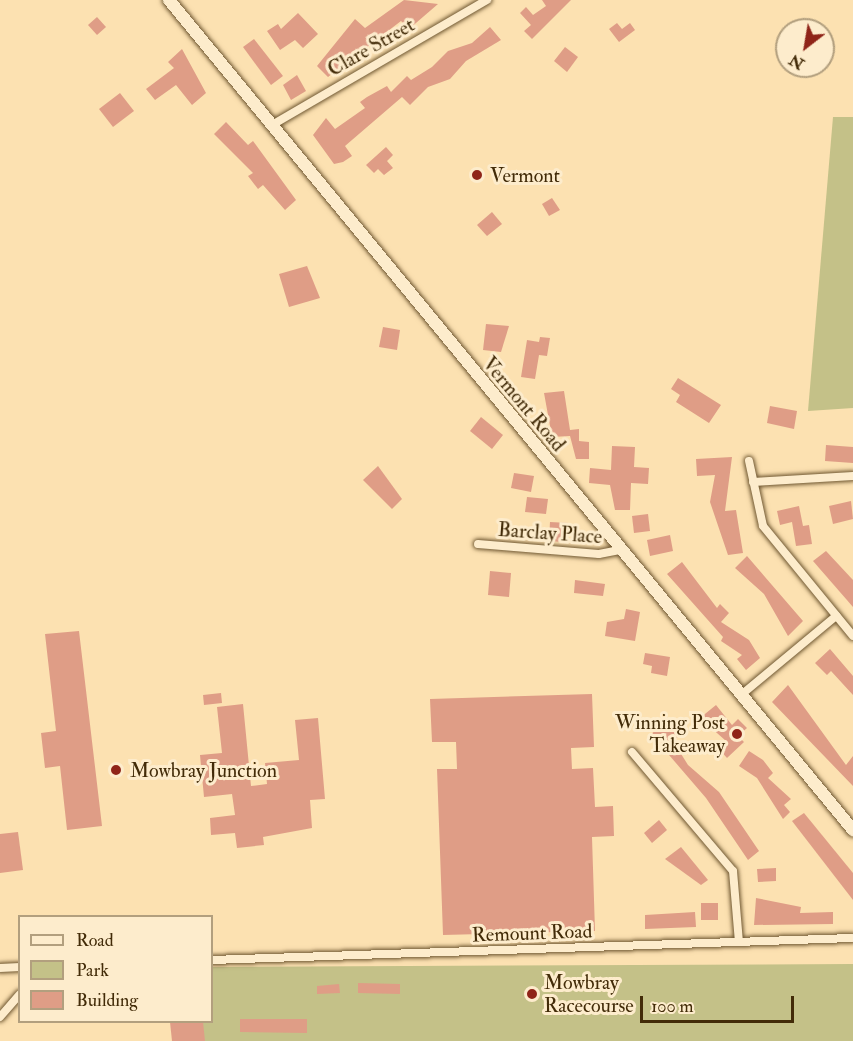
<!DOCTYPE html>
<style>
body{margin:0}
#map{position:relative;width:853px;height:1041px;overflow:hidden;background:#fce1b1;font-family:"IM FELL Double Pica",serif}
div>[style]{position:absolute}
.green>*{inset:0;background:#c4c188}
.building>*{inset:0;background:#df9d86}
.roads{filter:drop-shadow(0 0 2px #705832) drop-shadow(0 0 2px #705832)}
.street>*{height:8px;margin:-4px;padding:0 4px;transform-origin:4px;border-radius:4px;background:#fdeccc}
.secondary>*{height:12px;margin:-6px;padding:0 6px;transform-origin:6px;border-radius:6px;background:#fdeccc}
.dots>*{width:16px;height:16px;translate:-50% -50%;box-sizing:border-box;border:3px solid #fdeccc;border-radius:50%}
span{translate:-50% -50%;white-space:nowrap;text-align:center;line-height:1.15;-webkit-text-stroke:6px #fdeccc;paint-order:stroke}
.street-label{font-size:20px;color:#422b08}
.poi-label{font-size:20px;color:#422b08}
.left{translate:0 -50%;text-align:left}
.right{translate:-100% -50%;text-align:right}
.legend{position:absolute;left:18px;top:915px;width:195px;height:108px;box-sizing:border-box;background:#fdeccc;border:2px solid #b29f7e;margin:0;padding:8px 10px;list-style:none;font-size:18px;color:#422b08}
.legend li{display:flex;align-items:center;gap:12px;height:30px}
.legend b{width:30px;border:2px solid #b29f7e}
.north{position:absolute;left:775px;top:18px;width:60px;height:60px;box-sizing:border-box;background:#fdeccc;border:2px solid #b29f7e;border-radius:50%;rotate:211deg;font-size:16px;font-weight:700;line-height:24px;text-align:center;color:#422b08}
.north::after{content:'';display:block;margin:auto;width:21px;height:27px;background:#8f2418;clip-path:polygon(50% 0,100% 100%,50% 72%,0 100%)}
.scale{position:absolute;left:640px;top:996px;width:154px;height:27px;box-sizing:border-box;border:3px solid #422b08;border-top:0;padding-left:8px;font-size:18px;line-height:21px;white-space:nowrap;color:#422b08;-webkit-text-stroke:4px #fdeccc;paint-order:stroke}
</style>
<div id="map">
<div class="green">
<div style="clip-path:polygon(833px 117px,853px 117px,853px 408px,808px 411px)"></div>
<div style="clip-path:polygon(853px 964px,853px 1041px,204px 1041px,201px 1022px,212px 1022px,212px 967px)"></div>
</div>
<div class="building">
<div style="clip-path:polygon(404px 0,438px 4px,409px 29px,401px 21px,328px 77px,317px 66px,355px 19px,365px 28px)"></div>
<div style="clip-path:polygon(542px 0,571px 0,532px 39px,524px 31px,531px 25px,520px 13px,526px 7px,533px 15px,546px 6px)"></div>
<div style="clip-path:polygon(298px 13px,318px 34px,303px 48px,295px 40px,280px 50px,267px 31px,278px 24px,281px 29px)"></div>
<div style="clip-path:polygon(97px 17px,106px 27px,97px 35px,88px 25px)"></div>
<div style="clip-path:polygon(617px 23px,622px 29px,630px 23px,635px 30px,619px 42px,609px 29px)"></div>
<div style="clip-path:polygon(490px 27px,501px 40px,466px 61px,450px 79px,428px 87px,410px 105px,402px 97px,345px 146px,352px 156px,343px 162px,334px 164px,313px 135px,326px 118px,335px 129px,365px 108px,360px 102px,367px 97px,387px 86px,391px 92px,407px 76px,411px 80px,432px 67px,448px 51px,472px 43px)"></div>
<div style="clip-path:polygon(254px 39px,283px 76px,271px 85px,243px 47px)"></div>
<div style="clip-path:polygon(565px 47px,578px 57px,567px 72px,554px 61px)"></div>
<div style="clip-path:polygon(182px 49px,206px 93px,192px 105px,176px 85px,155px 100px,146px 89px,174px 68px,168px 62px)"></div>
<div style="clip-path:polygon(297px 75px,306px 91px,291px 100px,283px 85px)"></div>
<div style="clip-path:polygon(120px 93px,134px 111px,113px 127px,99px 109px)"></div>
<div style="clip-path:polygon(226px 122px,248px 145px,253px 141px,296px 200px,285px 210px,263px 185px,258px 189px,248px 176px,253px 173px,214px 134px)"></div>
<div style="clip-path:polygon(386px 147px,393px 155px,387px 161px,393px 168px,384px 175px,378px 169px,374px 173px,366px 165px)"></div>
<div style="clip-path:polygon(552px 198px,560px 210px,549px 216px,542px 204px)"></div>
<div style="clip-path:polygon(492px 212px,502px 224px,487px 236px,477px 225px)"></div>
<div style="clip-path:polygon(307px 266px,320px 298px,289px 307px,279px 274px)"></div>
<div style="clip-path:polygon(486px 324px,509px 326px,501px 352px,483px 350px)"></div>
<div style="clip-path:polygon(383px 327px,400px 330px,397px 350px,379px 347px)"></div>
<div style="clip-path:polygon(540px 337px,550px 338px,547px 356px,539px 355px,535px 379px,521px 377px,527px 340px,539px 342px)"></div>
<div style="clip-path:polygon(678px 378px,721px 405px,709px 423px,676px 402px,680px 395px,671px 389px)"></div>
<div style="clip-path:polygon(564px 391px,570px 430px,579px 429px,579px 441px,589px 442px,589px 459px,576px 459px,570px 436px,552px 437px,544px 393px)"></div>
<div style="clip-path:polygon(770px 406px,797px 411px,794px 429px,767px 423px)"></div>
<div style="clip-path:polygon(481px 417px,503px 435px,492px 449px,470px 431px)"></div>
<div style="clip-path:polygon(826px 445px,853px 447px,853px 463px,825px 461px)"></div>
<div style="clip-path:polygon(612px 446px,635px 447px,634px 467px,649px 468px,648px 484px,631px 483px,630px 510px,615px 510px,610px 485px,589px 483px,590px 468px,611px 470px)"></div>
<div style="clip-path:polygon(732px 457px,725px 511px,736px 510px,743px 553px,728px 555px,710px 502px,715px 475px,697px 476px,696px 459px)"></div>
<div style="clip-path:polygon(378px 466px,402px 499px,392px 509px,363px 480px)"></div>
<div style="clip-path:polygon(514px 473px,534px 476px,531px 492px,511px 488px)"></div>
<div style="clip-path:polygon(527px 497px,548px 499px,546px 514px,525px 512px)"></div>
<div style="clip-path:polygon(851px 501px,853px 519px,833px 524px,829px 506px)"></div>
<div style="clip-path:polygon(799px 506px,803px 526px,809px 525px,812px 544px,796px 546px,792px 522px,780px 525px,777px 511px)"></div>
<div style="clip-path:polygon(648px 514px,650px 531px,634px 533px,632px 516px)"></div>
<div style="clip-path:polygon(550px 522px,569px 523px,563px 542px,549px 541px)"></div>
<div style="clip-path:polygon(670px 535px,673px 551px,650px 556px,647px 540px)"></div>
<div style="clip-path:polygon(826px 551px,853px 580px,853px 607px,813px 561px)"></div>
<div style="clip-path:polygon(747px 556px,803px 621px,788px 636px,764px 594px,735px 568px)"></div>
<div style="clip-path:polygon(682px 562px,717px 608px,720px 604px,729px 613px,721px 622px,749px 640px,760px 658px,746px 670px,737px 659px,742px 655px,721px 641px,723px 637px,667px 574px)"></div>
<div style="clip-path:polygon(490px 571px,511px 573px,509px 597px,488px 595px)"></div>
<div style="clip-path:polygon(575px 580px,605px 584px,603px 596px,574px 593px)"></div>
<div style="clip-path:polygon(626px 609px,640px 612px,635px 641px,605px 636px,607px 622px,624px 619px)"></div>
<div style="clip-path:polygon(79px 631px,102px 826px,67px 830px,60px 766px,45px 768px,41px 733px,56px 731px,45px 634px)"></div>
<div style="clip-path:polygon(830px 649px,853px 676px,853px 695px,831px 671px,827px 675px,815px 663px)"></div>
<div style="clip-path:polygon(645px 653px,670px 657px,667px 676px,651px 673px,652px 666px,643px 664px)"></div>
<div style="clip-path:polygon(788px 685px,846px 765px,853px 756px,853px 786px,772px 702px)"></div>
<div style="clip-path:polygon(221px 693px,222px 703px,204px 705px,203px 695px)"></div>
<div style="clip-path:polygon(592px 694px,594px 747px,571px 748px,572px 769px,593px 768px,595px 807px,613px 806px,614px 836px,592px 837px,595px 931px,443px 935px,437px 769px,457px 769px,456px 742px,432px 742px,430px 699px)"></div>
<div style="clip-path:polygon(243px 704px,251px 786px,267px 784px,265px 763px,299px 760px,295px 720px,318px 718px,325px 799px,310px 800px,312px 828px,263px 837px,264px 845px,237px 848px,235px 833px,211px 835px,210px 818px,235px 815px,232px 794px,204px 797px,200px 755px,222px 753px,217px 707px)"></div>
<div style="clip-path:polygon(716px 705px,732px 725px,738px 719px,747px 728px,738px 736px,744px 742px,727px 758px,718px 748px,726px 741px,700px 718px)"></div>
<div style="clip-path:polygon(668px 721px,680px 735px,673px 741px,688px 765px,719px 792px,759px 851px,748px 860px,706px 798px,651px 734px)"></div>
<div style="clip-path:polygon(749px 751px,763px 760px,773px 773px,768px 778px,791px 799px,784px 805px,790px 812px,783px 819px,757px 778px,739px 766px)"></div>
<div style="clip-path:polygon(804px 813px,853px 873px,853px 900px,792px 821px)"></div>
<div style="clip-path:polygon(659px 820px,667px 830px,652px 843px,644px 833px)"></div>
<div style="clip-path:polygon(18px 832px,23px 870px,0 873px,0 834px)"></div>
<div style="clip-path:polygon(681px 847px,708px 880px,701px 885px,665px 859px)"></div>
<div style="clip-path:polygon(776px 868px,776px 881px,758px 882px,757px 869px)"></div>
<div style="clip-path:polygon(756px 898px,801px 907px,800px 913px,833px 912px,833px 924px,754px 925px)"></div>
<div style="clip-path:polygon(701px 903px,718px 903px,718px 920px,701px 920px)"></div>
<div style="clip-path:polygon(695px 912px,696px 927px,645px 929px,645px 915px)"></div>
<div style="clip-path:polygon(358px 983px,400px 984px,400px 994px,358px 993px)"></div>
<div style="clip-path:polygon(339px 984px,340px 993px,317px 994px,317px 986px)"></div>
<div style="clip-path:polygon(240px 1019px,307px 1019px,307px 1033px,240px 1032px)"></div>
<div style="clip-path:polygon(170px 1022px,203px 1022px,205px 1041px,172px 1041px)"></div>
</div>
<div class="roads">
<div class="street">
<div style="left:272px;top:125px;width:249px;rotate:-30.2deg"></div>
<div style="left:749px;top:461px;width:66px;rotate:77.8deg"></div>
<div style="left:763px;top:526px;width:142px;rotate:50.7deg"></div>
<div style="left:753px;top:482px;width:100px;rotate:-3.4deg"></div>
<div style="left:478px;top:544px;width:121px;rotate:4.7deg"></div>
<div style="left:599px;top:554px;width:21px;rotate:-11deg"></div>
<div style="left:741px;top:695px;width:124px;rotate:-39.7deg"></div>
<div style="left:632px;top:752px;width:156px;rotate:49.7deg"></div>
<div style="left:733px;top:871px;width:71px;rotate:85.2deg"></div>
<div style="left:212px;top:960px;width:641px;rotate:-1.97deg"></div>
<div style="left:0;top:968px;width:20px;rotate:-3deg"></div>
<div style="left:0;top:1017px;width:30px;rotate:-49deg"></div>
</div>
<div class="secondary">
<div style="left:169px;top:0;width:1076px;rotate:50.51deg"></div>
</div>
</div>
<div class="dots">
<div style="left:477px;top:175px;background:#8f2418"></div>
<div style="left:737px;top:734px;background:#8f2418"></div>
<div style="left:116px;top:770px;background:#8f2418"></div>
<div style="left:532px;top:994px;background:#8f2418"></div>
</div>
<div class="street-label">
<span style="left:371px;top:47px;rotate:-30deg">Clare Street</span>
<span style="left:524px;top:404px;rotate:50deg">Vermont Road</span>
<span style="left:550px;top:533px;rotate:4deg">Barclay Place</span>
<span style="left:532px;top:933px;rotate:-2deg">Remount Road</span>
</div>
<div class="poi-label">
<span class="left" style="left:490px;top:175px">Vermont</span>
<span class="right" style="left:725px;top:734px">Winning Post<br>Takeaway</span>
<span class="left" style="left:130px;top:770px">Mowbray Junction</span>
<span class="left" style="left:544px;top:994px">Mowbray<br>Racecourse</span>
</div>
<ul class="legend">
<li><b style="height:8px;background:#fdeccc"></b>Road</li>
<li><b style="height:16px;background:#c4c188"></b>Park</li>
<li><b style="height:16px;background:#df9d86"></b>Building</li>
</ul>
<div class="north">N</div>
<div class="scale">100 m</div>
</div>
